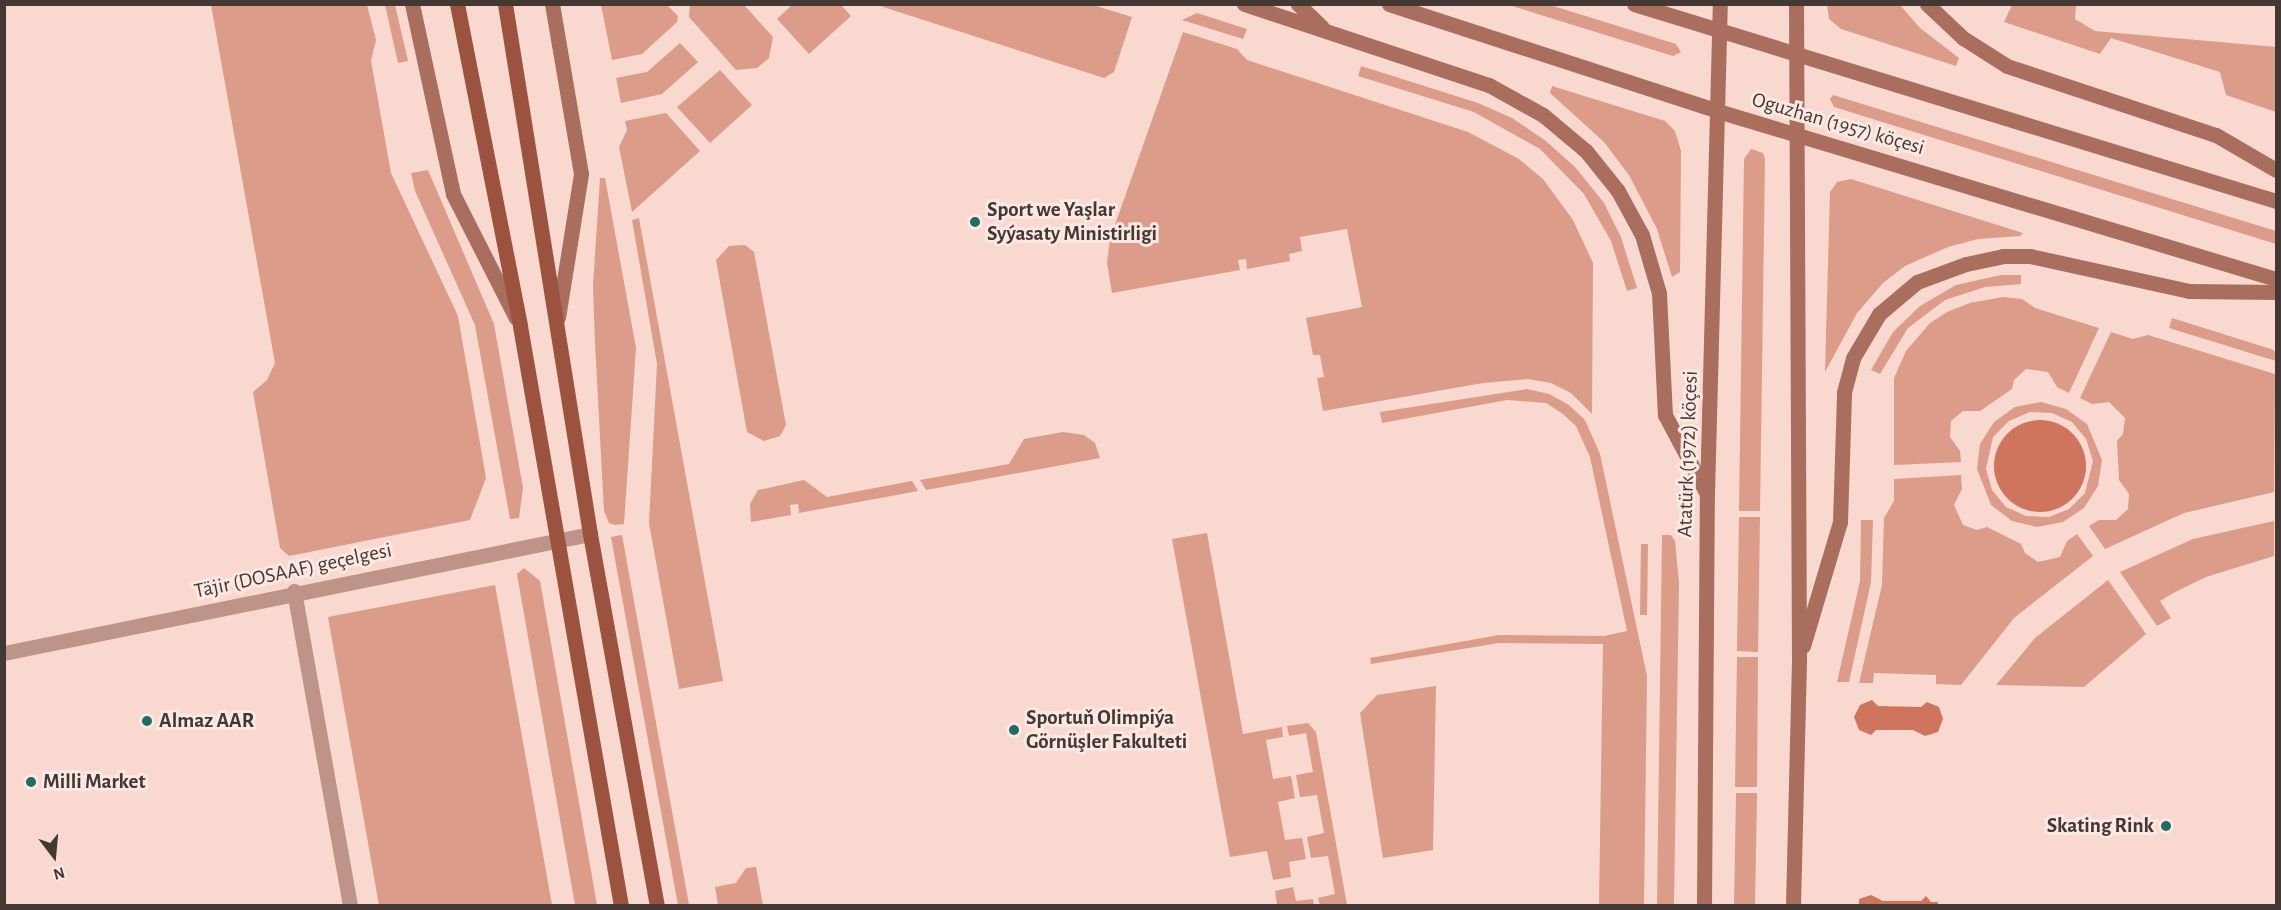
<!DOCTYPE html>
<meta charset="utf-8">
<style>
body{margin:0}
#map{position:relative;width:2281px;height:910px;overflow:hidden;background:#f8d8cf;font-family:"Alegreya Sans",sans-serif}
div>[style]{position:absolute}
.green>*{inset:0;background:#db9c8a}
.water>*{inset:0;background:#cf755d}
.round{border-radius:50%}
.street>*{height:15px;margin:-7.5px;padding:0 7.5px;transform-origin:7.5px;border-radius:7.5px;background:#be9488}
.secondary>*{height:15px;margin:-7.5px;padding:0 7.5px;transform-origin:7.5px;border-radius:7.5px;background:#aa6e5e}
.primary>*{height:15px;margin:-7.5px;padding:0 7.5px;transform-origin:7.5px;border-radius:7.5px;background:#9b523e}
.dots>*{width:16px;height:16px;translate:-50% -50%;box-sizing:border-box;border:3px solid #fce8e3;border-radius:50%}
span{translate:-50% -50%;white-space:nowrap;text-align:center;line-height:1.15;-webkit-text-stroke:6px #fce8e3;paint-order:stroke}
.street-label{font-size:21px;color:#443835}
.poi-label{font-size:21px;color:#443835;font-weight:700}
.left{translate:0 -50%;text-align:left}
.right{translate:-100% -50%;text-align:right}
.frame{position:absolute;inset:0;border:6px solid #443835;pointer-events:none}
.north{position:absolute;left:24px;top:826px;width:60px;height:60px;-webkit-text-stroke:4px #fce8e3;paint-order:stroke;rotate:164deg;font-size:16px;font-weight:700;line-height:24px;text-align:center;color:#443835}
.north::after{content:'';display:block;margin:auto;width:21px;height:27px;background:#443835;clip-path:polygon(50% 0,100% 100%,50% 72%,0 100%)}
</style>
<div id="map">
<div class="green">
<div style="clip-path:polygon(793px 4px,841px 5px,851px 16px,809px 54px,777px 19px)"></div>
<div style="clip-path:polygon(211px 5px,367px 5px,376px 40px,371px 61px,391px 173px,458px 316px,486px 478px,470px 520px,289px 556px,280px 548px,253px 392px,267px 380px,275px 363px)"></div>
<div style="clip-path:polygon(385px 5px,395px 5px,408px 61px,398px 63px)"></div>
<div style="clip-path:polygon(601px 5px,667px 5px,678px 16px,677px 22px,642px 54px,612px 60px)"></div>
<div style="clip-path:polygon(690px 5px,744px 5px,773px 37px,769px 58px,757px 68px,736px 70px,689px 17px)"></div>
<div style="clip-path:polygon(1093px 5px,1132px 17px,1114px 72px,1104px 78px,877px 5px)"></div>
<div style="clip-path:polygon(1509px 5px,1550px 5px,1676px 44px,1681px 52px,1673px 56px)"></div>
<div style="clip-path:polygon(1827px 5px,1900px 5px,1920px 28px,1959px 58px,1956px 66px,1841px 29px,1829px 19px)"></div>
<div style="clip-path:polygon(2012px 5px,2076px 5px,2075px 19px,2095px 31px,2276px 47px,2276px 112px,2226px 95px,2220px 72px,2111px 38px,2100px 54px,2004px 22px)"></div>
<div style="clip-path:polygon(1197px 13px,1247px 29px,1243px 39px,1182px 20px)"></div>
<div style="clip-path:polygon(1183px 32px,1237px 49px,1247px 60px,1468px 132px,1519px 159px,1543px 179px,1573px 220px,1593px 263px,1592px 414px,1571px 393px,1551px 383px,1528px 379px,1483px 383px,1323px 411px,1317px 378px,1324px 377px,1320px 355px,1313px 355px,1306px 318px,1362px 307px,1347px 229px,1300px 237px,1302px 251px,1289px 254px,1290px 261px,1247px 269px,1246px 259px,1238px 260px,1240px 270px,1112px 293px,1107px 263px,1110px 239px)"></div>
<div style="clip-path:polygon(680px 43px,698px 62px,662px 94px,621px 103px,616px 78px,647px 72px)"></div>
<div style="clip-path:polygon(1361px 66px,1478px 103px,1512px 118px,1546px 141px,1576px 168px,1604px 203px,1621px 237px,1637px 288px,1627px 291px,1611px 241px,1584px 194px,1540px 149px,1474px 112px,1358px 76px)"></div>
<div style="clip-path:polygon(720px 70px,752px 105px,710px 143px,677px 107px)"></div>
<div style="clip-path:polygon(1552px 86px,1665px 121px,1675px 131px,1681px 151px,1680px 272px,1672px 277px,1657px 229px,1629px 175px,1604px 142px,1550px 93px)"></div>
<div style="clip-path:polygon(1833px 95px,2276px 231px,2276px 244px,1834px 107px,1830px 99px)"></div>
<div style="clip-path:polygon(666px 113px,700px 151px,632px 212px,619px 147px,627px 130px,625px 121px)"></div>
<div style="clip-path:polygon(1751px 149px,1763px 153px,1765px 159px,1760px 511px,1739px 511px,1744px 159px)"></div>
<div style="clip-path:polygon(428px 170px,494px 324px,523px 488px,519px 518px,510px 519px,475px 325px,415px 191px,411px 173px)"></div>
<div style="clip-path:polygon(600px 178px,605px 178px,636px 348px,624px 524px,615px 525px,609px 523px,604px 511px,595px 343px,593px 286px)"></div>
<div style="clip-path:polygon(1851px 179px,2023px 233px,2020px 236px,1978px 239px,1948px 247px,1905px 266px,1883px 283px,1857px 313px,1825px 372px,1830px 192px,1837px 182px)"></div>
<div style="clip-path:polygon(639px 218px,723px 681px,679px 689px,649px 523px,657px 364px,632px 220px)"></div>
<div style="clip-path:polygon(745px 245px,754px 252px,786px 425px,780px 436px,764px 441px,747px 432px,716px 260px,729px 246px)"></div>
<div style="clip-path:polygon(2001px 275px,2021px 275px,2021px 284px,1985px 287px,1945px 300px,1908px 328px,1880px 374px,1871px 370px,1893px 332px,1920px 306px,1956px 285px)"></div>
<div style="clip-path:polygon(2003px 297px,2022px 299px,2035px 308px,2099px 328px,2069px 393px,2057px 387px,2048px 372px,2026px 369px,2014px 380px,2012px 389px,1980px 411px,1963px 411px,1951px 421px,1950px 437px,1960px 451px,1961px 462px,1894px 465px,1894px 378px,1906px 351px,1930px 323px,1947px 312px,1970px 303px)"></div>
<div style="clip-path:polygon(2172px 318px,2274px 350px,2276px 361px,2169px 328px)"></div>
<div style="clip-path:polygon(2111px 332px,2133px 339px,2148px 335px,2275px 374px,2274px 492px,2184px 513px,2105px 549px,2089px 526px,2099px 520px,2116px 520px,2128px 509px,2129px 494px,2119px 480px,2117px 441px,2123px 434px,2125px 418px,2109px 402px,2092px 404px,2080px 398px)"></div>
<div style="clip-path:polygon(1527px 389px,1549px 394px,1569px 405px,1585px 420px,1600px 454px,1647px 676px,1644px 905px,1599px 905px,1603px 644px,1499px 643px,1371px 664px,1370px 658px,1499px 635px,1604px 636px,1627px 631px,1590px 457px,1576px 426px,1563px 414px,1546px 403px,1507px 400px,1382px 423px,1380px 412px)"></div>
<div style="clip-path:polygon(evenodd,2041px 402px,2066px 409px,2087px 424px,2102px 460px,2098px 486px,2084px 508px,2063px 522px,2037px 527px,2012px 521px,1991px 505px,1977px 469px,1980px 444px,1994px 422px,2015px 407px,2041px 402px,2030px 412px,2052px 413px,2072px 422px,2086px 439px,2093px 461px,2085px 493px,2069px 509px,2049px 517px,2026px 516px,2006px 507px,1992px 490px,1986px 469px,1993px 437px,2009px 421px,2030px 412px)"></div>
<div style="clip-path:polygon(1063px 432px,1084px 435px,1095px 443px,1100px 458px,926px 490px,920px 480px,1009px 464px,1024px 439px)"></div>
<div style="clip-path:polygon(1961px 475px,1962px 489px,1954px 505px,1963px 525px,1977px 530px,1987px 527px,2021px 544px,2025px 553px,2038px 562px,2060px 557px,2067px 541px,2077px 534px,2093px 556px,2014px 618px,1961px 685px,1936px 684px,1936px 675px,1874px 673px,1873px 683px,1859px 683px,1882px 585px,1884px 518px,1894px 501px,1894px 479px)"></div>
<div style="clip-path:polygon(804px 480px,827px 497px,912px 481px,918px 491px,799px 513px,798px 504px,790px 505px,791px 515px,751px 522px,750px 504px,758px 490px)"></div>
<div style="clip-path:polygon(1739px 517px,1760px 517px,1758px 652px,1737px 651px)"></div>
<div style="clip-path:polygon(1861px 520px,1873px 520px,1871px 582px,1849px 682px,1837px 682px,1860px 581px)"></div>
<div style="clip-path:polygon(2274px 521px,2274px 556px,2206px 577px,2175px 592px,2160px 601px,2171px 618px,2157px 626px,2120px 572px,2193px 539px)"></div>
<div style="clip-path:polygon(1207px 533px,1243px 734px,1282px 727px,1283px 737px,1266px 740px,1273px 779px,1291px 776px,1295px 798px,1278px 802px,1285px 840px,1302px 838px,1306px 859px,1289px 862px,1291px 877px,1273px 880px,1267px 851px,1230px 857px,1172px 539px)"></div>
<div style="clip-path:polygon(622px 535px,689px 905px,678px 905px,611px 537px)"></div>
<div style="clip-path:polygon(1662px 535px,1671px 535px,1675px 541px,1679px 583px,1674px 906px,1657px 905px)"></div>
<div style="clip-path:polygon(1641px 544px,1648px 544px,1647px 615px,1640px 615px)"></div>
<div style="clip-path:polygon(524px 568px,540px 581px,597px 905px,575px 905px,517px 574px)"></div>
<div style="clip-path:polygon(2108px 580px,2146px 634px,2084px 687px,1996px 685px,2035px 638px)"></div>
<div style="clip-path:polygon(495px 585px,552px 905px,379px 905px,328px 617px)"></div>
<div style="clip-path:polygon(1737px 657px,1758px 657px,1757px 787px,1735px 787px)"></div>
<div style="clip-path:polygon(1436px 686px,1433px 850px,1383px 858px,1360px 713px,1377px 695px)"></div>
<div style="clip-path:polygon(1308px 723px,1316px 732px,1347px 905px,1320px 905px,1318px 898px,1335px 894px,1328px 856px,1311px 858px,1307px 837px,1324px 833px,1317px 795px,1300px 797px,1296px 775px,1313px 772px,1306px 733px,1289px 736px,1287px 726px)"></div>
<div style="clip-path:polygon(1736px 793px,1757px 793px,1755px 905px,1734px 905px)"></div>
<div style="clip-path:polygon(756px 867px,763px 905px,718px 905px,715px 887px,736px 883px,746px 868px)"></div>
<div style="clip-path:polygon(1293px 887px,1296px 901px,1313px 899px,1314px 905px,1277px 905px,1275px 891px)"></div>
</div>
<div class="water">
<div class="round" style="left:1994px;top:420px;width:92px;height:92px"></div>
<div style="clip-path:polygon(1872px 700px,1878px 706px,1921px 707px,1927px 702px,1939px 707px,1943px 719px,1938px 732px,1925px 736px,1913px 730px,1876px 730px,1871px 735px,1859px 730px,1854px 717px,1860px 705px)"></div>
<div style="clip-path:polygon(1871px 895px,1883px 901px,1921px 901px,1926px 896px,1931px 902px,1938px 902px,1938px 905px,1859px 905px,1859px 899px)"></div>
</div>
<div class="street">
<div style="left:294px;top:591px;width:320px;rotate:79.9deg"></div>
<div style="left:4px;top:653px;width:598px;rotate:-11.48deg"></div>
</div>
<div class="secondary">
<div style="left:412px;top:4px;width:194px;rotate:77.8deg"></div>
<div style="left:453px;top:194px;width:139px;rotate:63.1deg"></div>
<div style="left:552px;top:4px;width:172px;rotate:80.3deg"></div>
<div style="left:581px;top:174px;width:145px;rotate:99.1deg"></div>
<div style="left:1244px;top:4px;width:258px;rotate:18.3deg"></div>
<div style="left:1489px;top:85px;width:62px;rotate:29.1deg"></div>
<div style="left:1543px;top:115px;width:56px;rotate:39.9deg"></div>
<div style="left:1586px;top:151px;width:51px;rotate:51.3deg"></div>
<div style="left:1618px;top:191px;width:50px;rotate:61.4deg"></div>
<div style="left:1642px;top:235px;width:60px;rotate:73.7deg"></div>
<div style="left:1659px;top:293px;width:122px;rotate:87.2deg"></div>
<div style="left:1665px;top:415px;width:89px;rotate:62deg"></div>
<div style="left:1298px;top:4px;width:33px;rotate:44deg"></div>
<div style="left:1389px;top:4px;width:349px;rotate:18deg"></div>
<div style="left:1721px;top:112px;width:580px;rotate:16.75deg"></div>
<div style="left:1634px;top:4px;width:672px;rotate:17.06deg"></div>
<div style="left:1927px;top:4px;width:50px;rotate:43.4deg"></div>
<div style="left:1963px;top:38px;width:52px;rotate:32.5deg"></div>
<div style="left:2007px;top:66px;width:220px;rotate:18.3deg"></div>
<div style="left:2216px;top:135px;width:69px;rotate:30.3deg"></div>
<div style="left:1803px;top:646px;width:129px;rotate:-73.4deg"></div>
<div style="left:1840px;top:522px;width:130px;rotate:-88.2deg"></div>
<div style="left:1844px;top:392px;width:35px;rotate:-75deg"></div>
<div style="left:1853px;top:358px;width:51px;rotate:-59.4deg"></div>
<div style="left:1879px;top:314px;width:50px;rotate:-40.1deg"></div>
<div style="left:1917px;top:282px;width:52px;rotate:-20.2deg"></div>
<div style="left:1966px;top:264px;width:38px;rotate:-12deg"></div>
<div style="left:2003px;top:256px;width:27px"></div>
<div style="left:2030px;top:256px;width:163px;rotate:12.4deg"></div>
<div style="left:2189px;top:291px;width:87px;rotate:0.7deg"></div>
<div style="left:1704px;top:906px;width:412px;rotate:-89.6deg"></div>
<div style="left:1707px;top:494px;width:490px;rotate:-88.5deg"></div>
<div style="left:1793px;top:906px;width:246px;rotate:-88.6deg"></div>
<div style="left:1799px;top:660px;width:656px;rotate:-90.26deg"></div>
</div>
<div class="primary">
<div style="left:457px;top:4px;width:328px;rotate:78.9deg"></div>
<div style="left:520px;top:326px;width:589px;rotate:80.12deg"></div>
<div style="left:505px;top:4px;width:537px;rotate:80.89deg"></div>
<div style="left:590px;top:534px;width:378px;rotate:79.8deg"></div>
</div>
<div class="dots">
<div style="left:975px;top:222px;background:#226c65"></div>
<div style="left:147px;top:721px;background:#226c65"></div>
<div style="left:1014px;top:730px;background:#226c65"></div>
<div style="left:31px;top:782px;background:#226c65"></div>
<div style="left:2166px;top:826px;background:#226c65"></div>
</div>
<div class="street-label">
<span style="left:1838px;top:124px;rotate:16deg">Oguzhan (1957) köçesi</span>
<span style="left:1688px;top:454px;rotate:-88deg">Atatürk (1972) köçesi</span>
<span style="left:293px;top:571px;rotate:-12deg">Täjir (DOSAAF) geçelgesi</span>
</div>
<div class="poi-label">
<span class="left" style="left:987px;top:222px">Sport we Yaşlar<br>Syýasaty Ministirligi</span>
<span class="left" style="left:1026px;top:730px">Sportuň Olimpiýa<br>Görnüşler Fakulteti</span>
<span class="left" style="left:159px;top:721px">Almaz AAR</span>
<span class="left" style="left:43px;top:782px">Milli Market</span>
<span class="right" style="left:2154px;top:826px">Skating Rink</span>
</div>
<div class="frame"></div>
<div class="north">N</div>
</div>
